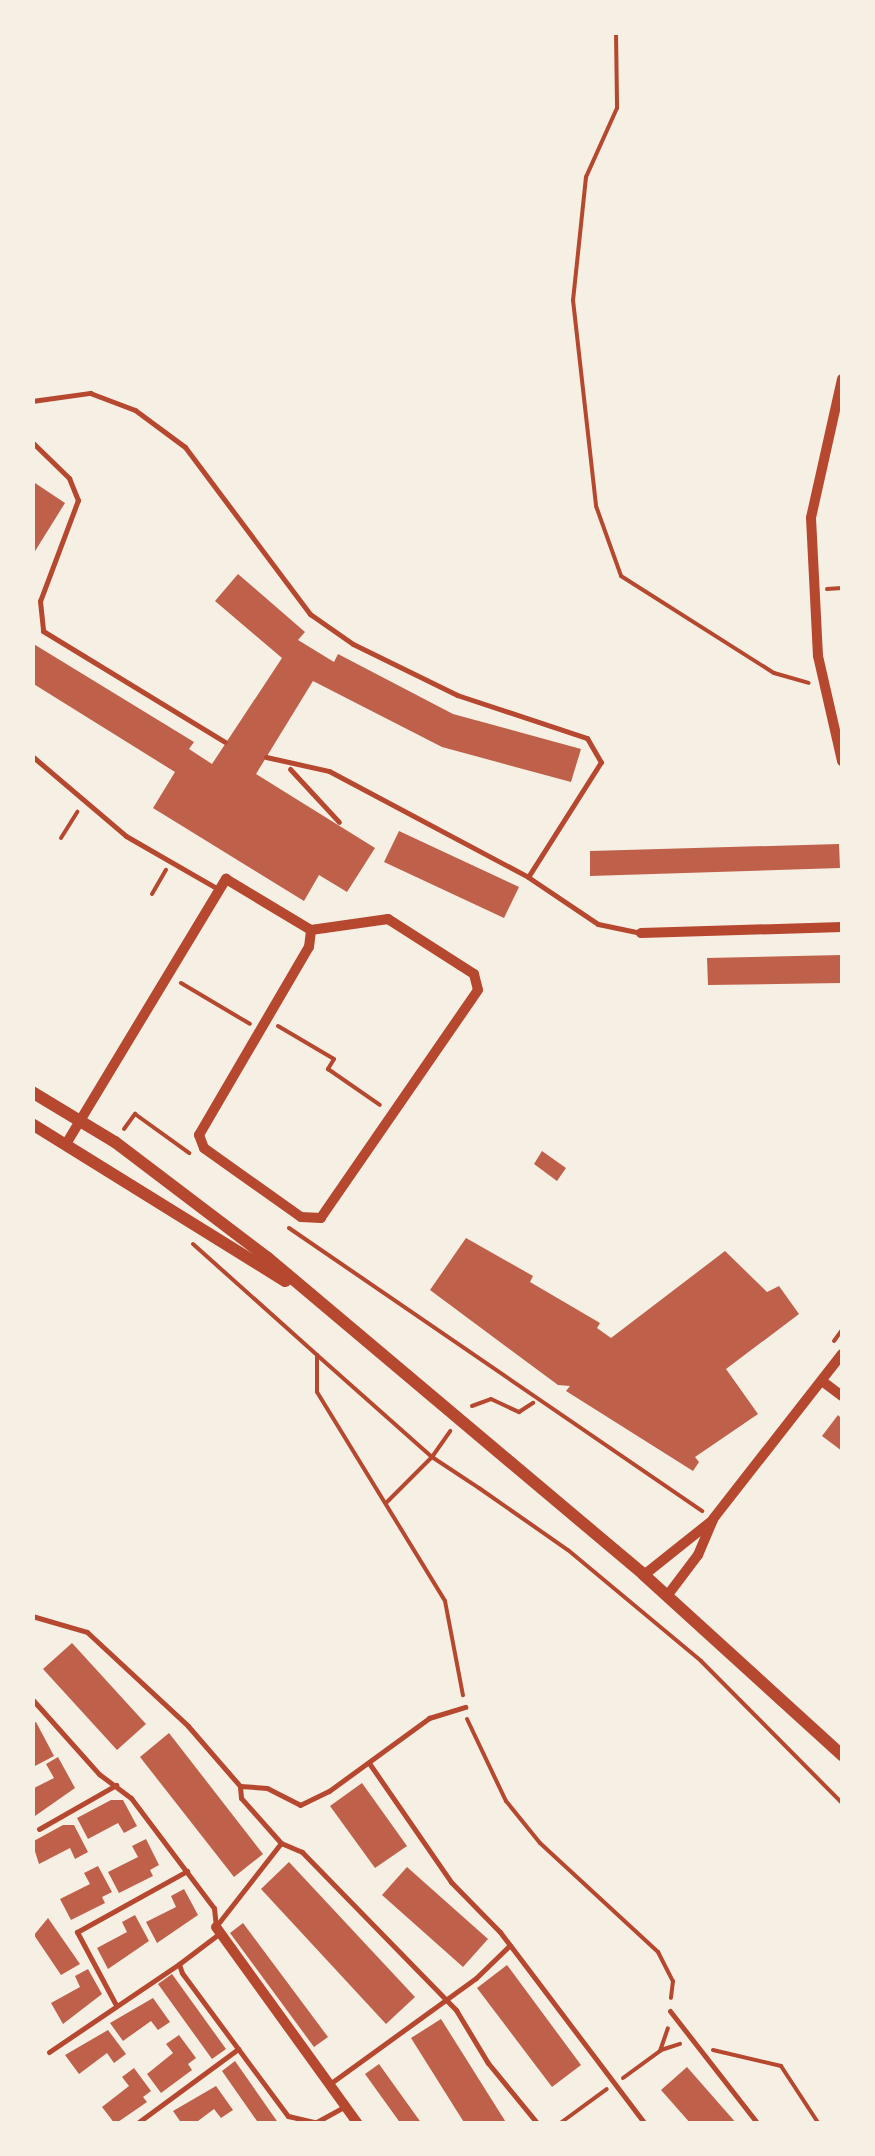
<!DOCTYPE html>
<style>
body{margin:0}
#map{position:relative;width:875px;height:2156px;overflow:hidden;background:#f6efe4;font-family:Karla,sans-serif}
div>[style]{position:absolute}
.building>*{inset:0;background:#bf614a}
.path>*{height:4px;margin:-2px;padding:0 2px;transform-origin:2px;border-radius:2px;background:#b5482f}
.service>*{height:5px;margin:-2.5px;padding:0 2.5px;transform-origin:2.5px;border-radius:2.5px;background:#b5482f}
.minor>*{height:10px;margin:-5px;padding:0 5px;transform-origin:5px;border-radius:5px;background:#b5482f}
.tertiary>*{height:12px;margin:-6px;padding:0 6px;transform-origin:6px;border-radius:6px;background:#b5482f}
span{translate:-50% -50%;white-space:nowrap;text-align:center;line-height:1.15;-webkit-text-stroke:10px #f6efe4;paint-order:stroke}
.frame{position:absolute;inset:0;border:35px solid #f6efe4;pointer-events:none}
</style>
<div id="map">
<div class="building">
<div style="clip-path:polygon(32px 481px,65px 503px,32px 556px)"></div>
<div style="clip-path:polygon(238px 574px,305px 632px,298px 640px,334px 662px,338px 654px,453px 714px,581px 749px,571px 782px,442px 747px,313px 681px,256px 774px,375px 848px,347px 892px,319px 875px,304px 901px,153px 808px,175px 772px,32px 683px,32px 643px,194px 742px,189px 749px,212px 764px,282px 658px,215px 601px)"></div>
<div style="clip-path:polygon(399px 831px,519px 887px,504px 918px,384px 862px)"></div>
<div style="clip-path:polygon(839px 844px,840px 868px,590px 876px,590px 851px)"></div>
<div style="clip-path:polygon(842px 955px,842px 983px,708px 985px,707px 958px)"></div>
<div style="clip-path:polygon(542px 1151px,566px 1168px,557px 1181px,534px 1164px)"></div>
<div style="clip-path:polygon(466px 1238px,533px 1276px,530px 1282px,600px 1323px,597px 1328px,611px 1338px,725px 1251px,767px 1292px,779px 1286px,799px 1314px,726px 1369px,758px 1414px,695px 1457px,699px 1462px,693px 1471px,566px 1391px,570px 1386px,558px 1385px,430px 1290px)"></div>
<div style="clip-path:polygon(838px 1415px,842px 1419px,842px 1451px,822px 1436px)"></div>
<div style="clip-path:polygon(72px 1643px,146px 1724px,117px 1750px,43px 1669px)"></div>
<div style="clip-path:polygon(36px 1722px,54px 1756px,35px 1766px,32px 1724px)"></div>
<div style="clip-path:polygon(169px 1733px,263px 1854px,234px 1877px,140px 1757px)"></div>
<div style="clip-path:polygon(58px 1757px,75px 1788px,35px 1816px,32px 1789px,54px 1778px,46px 1764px)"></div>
<div style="clip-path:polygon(362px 1783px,407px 1846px,375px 1868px,330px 1806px)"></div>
<div style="clip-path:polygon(111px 1800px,123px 1800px,137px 1826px,124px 1833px,118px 1823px,88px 1839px,77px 1818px)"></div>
<div style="clip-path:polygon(63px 1825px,74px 1825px,88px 1852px,75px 1859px,70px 1848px,39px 1864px,32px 1842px)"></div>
<div style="clip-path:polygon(146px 1839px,159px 1865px,150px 1870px,153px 1876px,119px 1893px,108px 1872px,138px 1857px,132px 1846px)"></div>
<div style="clip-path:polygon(289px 1862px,415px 1997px,386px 2024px,261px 1889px)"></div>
<div style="clip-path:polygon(98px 1866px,112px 1892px,102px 1897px,105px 1903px,71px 1920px,60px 1899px,90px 1884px,84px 1873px)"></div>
<div style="clip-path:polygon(407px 1867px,488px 1939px,463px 1967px,382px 1895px)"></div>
<div style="clip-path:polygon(184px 1889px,198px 1915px,157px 1943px,146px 1922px,176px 1907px,171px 1896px)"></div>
<div style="clip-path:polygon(135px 1915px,149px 1941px,108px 1969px,97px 1948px,127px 1932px,122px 1922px)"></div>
<div style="clip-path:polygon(48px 1918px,80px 1964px,61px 1975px,34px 1935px)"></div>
<div style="clip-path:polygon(243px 1923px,328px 2037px,314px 2047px,230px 1933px)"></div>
<div style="clip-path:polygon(507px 1965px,581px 2065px,552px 2087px,477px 1988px)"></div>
<div style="clip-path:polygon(88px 1969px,102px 1994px,63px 2024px,51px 2003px,80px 1987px,75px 1976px)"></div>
<div style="clip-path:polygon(172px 1974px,226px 2049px,212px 2059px,158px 1984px)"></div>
<div style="clip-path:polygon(153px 1998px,170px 2022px,158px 2030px,151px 2021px,123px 2041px,110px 2023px)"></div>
<div style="clip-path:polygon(441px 2019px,507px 2124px,465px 2124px,411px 2038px)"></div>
<div style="clip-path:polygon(108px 2030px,126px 2054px,114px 2063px,107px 2053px,79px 2074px,65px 2055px)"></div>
<div style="clip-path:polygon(179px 2035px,196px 2058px,188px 2064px,192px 2070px,161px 2093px,147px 2074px,173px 2053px,166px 2044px)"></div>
<div style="clip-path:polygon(235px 2061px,279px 2124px,259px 2124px,222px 2071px)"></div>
<div style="clip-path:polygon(379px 2064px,422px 2124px,401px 2124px,365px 2074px)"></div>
<div style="clip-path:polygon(687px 2067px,737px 2124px,691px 2124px,661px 2090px)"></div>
<div style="clip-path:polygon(134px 2068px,151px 2091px,143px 2097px,147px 2102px,115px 2124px,102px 2107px,129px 2086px,122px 2077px)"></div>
<div style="clip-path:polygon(216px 2086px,233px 2110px,221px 2118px,214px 2109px,194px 2124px,182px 2124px,173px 2111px)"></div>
</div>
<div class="path">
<div style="left:616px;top:32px;width:76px;rotate:89.2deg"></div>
<div style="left:617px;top:108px;width:76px;rotate:114.2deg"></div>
<div style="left:586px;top:177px;width:124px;rotate:96deg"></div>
<div style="left:573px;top:300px;width:207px;rotate:83.6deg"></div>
<div style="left:596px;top:506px;width:74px;rotate:70.3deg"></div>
<div style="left:621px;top:576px;width:181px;rotate:32.4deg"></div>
<div style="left:774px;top:673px;width:36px;rotate:16deg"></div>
<div style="left:827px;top:589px;width:15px;rotate:-4deg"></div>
<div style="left:61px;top:838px;width:31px;rotate:-58deg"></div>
<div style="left:152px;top:894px;width:28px;rotate:-60deg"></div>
<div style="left:181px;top:983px;width:80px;rotate:30.7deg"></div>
<div style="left:278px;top:1026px;width:65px;rotate:30.5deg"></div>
<div style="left:334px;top:1059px;width:12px;rotate:121deg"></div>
<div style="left:328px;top:1069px;width:63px;rotate:34.7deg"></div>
<div style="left:124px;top:1129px;width:19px;rotate:-54deg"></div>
<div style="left:135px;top:1114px;width:67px;rotate:35.8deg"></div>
<div style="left:289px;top:1228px;width:501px;rotate:34.42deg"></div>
<div style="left:193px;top:1244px;width:166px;rotate:41.8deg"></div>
<div style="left:317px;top:1355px;width:37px;rotate:90deg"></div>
<div style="left:317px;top:1392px;width:245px;rotate:58.5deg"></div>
<div style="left:445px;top:1601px;width:96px;rotate:79.2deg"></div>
<div style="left:834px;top:1341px;width:14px;rotate:-54deg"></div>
<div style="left:317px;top:1355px;width:154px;rotate:41.6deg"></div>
<div style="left:432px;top:1457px;width:32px;rotate:-55deg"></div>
<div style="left:472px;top:1406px;width:20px;rotate:-20deg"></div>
<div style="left:491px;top:1399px;width:31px;rotate:25deg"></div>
<div style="left:519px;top:1412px;width:17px;rotate:-33deg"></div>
<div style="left:387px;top:1502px;width:64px;rotate:-45deg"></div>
<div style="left:432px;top:1457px;width:56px;rotate:33.4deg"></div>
<div style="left:479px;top:1488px;width:108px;rotate:34.9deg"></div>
<div style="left:568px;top:1550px;width:173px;rotate:39.8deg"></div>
<div style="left:701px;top:1661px;width:200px;rotate:45.2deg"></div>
<div style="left:467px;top:1719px;width:91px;rotate:64.6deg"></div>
<div style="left:506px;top:1801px;width:54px;rotate:51deg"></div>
<div style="left:540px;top:1843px;width:161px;rotate:42.7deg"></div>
<div style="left:658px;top:1952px;width:33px;rotate:63deg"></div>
<div style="left:673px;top:1981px;width:17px;rotate:97deg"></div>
<div style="left:661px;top:2050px;width:20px;rotate:-18deg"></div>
<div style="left:713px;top:2050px;width:70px;rotate:13.2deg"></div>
<div style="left:781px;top:2066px;width:69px;rotate:56.8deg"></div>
<div style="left:623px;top:2078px;width:46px;rotate:-36.1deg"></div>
<div style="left:660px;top:2051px;width:24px;rotate:-71deg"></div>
<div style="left:559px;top:2124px;width:59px;rotate:-36.1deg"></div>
</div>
<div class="service">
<div style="left:32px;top:401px;width:59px;rotate:-7.9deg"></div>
<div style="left:90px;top:393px;width:48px;rotate:20.7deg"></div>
<div style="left:135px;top:410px;width:62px;rotate:36.5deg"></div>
<div style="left:185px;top:447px;width:209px;rotate:53.2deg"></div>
<div style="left:310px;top:614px;width:52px;rotate:34.9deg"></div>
<div style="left:353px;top:644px;width:116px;rotate:26.1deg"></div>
<div style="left:457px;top:695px;width:137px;rotate:18.3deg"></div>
<div style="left:587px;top:738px;width:28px;rotate:60deg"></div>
<div style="left:601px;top:762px;width:136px;rotate:122.4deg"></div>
<div style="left:32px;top:442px;width:52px;rotate:44.2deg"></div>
<div style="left:69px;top:478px;width:24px;rotate:68deg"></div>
<div style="left:78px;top:500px;width:108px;rotate:110.6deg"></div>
<div style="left:40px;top:601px;width:30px;rotate:84deg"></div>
<div style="left:43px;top:631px;width:213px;rotate:31.4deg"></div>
<div style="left:32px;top:756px;width:123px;rotate:40.4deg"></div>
<div style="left:126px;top:836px;width:108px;rotate:29.9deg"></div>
<div style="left:266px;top:757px;width:65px;rotate:12.5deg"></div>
<div style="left:329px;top:771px;width:225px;rotate:28deg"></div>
<div style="left:528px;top:877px;width:84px;rotate:33.9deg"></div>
<div style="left:598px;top:924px;width:44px;rotate:11.8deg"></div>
<div style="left:290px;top:769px;width:72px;rotate:47.2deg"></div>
<div style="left:32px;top:1616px;width:57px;rotate:16.2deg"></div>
<div style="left:87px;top:1632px;width:138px;rotate:42.9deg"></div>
<div style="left:188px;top:1726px;width:79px;rotate:49.1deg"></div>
<div style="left:240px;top:1786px;width:27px;rotate:4deg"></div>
<div style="left:267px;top:1788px;width:37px;rotate:27deg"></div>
<div style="left:300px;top:1805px;width:32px;rotate:-26deg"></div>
<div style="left:329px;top:1791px;width:124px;rotate:-36.1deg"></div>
<div style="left:429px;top:1718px;width:38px;rotate:-17deg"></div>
<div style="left:32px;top:1699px;width:101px;rotate:48.2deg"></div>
<div style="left:99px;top:1774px;width:40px;rotate:37deg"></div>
<div style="left:131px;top:1798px;width:138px;rotate:53deg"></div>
<div style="left:214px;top:1908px;width:19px;rotate:84deg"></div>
<div style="left:369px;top:1763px;width:145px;rotate:55.4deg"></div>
<div style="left:451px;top:1882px;width:70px;rotate:45.6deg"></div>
<div style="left:500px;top:1932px;width:241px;rotate:52.9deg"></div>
<div style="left:39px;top:1829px;width:89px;rotate:-29.7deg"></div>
<div style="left:281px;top:1843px;width:23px;rotate:23deg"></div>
<div style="left:302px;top:1852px;width:221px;rotate:45.7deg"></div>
<div style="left:456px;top:2010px;width:62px;rotate:58.9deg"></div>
<div style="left:488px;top:2063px;width:79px;rotate:50.7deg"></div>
<div style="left:217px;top:1925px;width:104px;rotate:-52deg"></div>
<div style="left:281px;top:1843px;width:60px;rotate:-131.6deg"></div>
<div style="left:241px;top:1798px;width:12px;rotate:-95deg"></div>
<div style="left:220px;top:1933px;width:51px;rotate:142.9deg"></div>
<div style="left:179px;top:1964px;width:9px;rotate:72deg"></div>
<div style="left:182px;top:1973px;width:178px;rotate:53.5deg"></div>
<div style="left:288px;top:2116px;width:35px;rotate:13deg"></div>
<div style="left:116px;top:2005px;width:83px;rotate:-118.1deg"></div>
<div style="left:77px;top:1932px;width:126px;rotate:-29deg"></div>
<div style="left:670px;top:2011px;width:143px;rotate:52.1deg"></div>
<div style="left:49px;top:2052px;width:157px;rotate:-34.1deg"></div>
<div style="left:331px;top:2083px;width:179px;rotate:-35.9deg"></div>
<div style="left:476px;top:1978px;width:47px;rotate:-44.1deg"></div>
<div style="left:136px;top:2124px;width:127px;rotate:-36.3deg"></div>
<div style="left:313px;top:2124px;width:37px;rotate:-29deg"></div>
</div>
<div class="minor">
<div style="left:842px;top:379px;width:142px;rotate:102.6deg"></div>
<div style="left:811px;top:518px;width:138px;rotate:87.1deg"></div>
<div style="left:818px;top:656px;width:108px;rotate:77.1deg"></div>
<div style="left:641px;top:933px;width:201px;rotate:-1.7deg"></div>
<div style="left:66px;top:1144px;width:310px;rotate:-58.9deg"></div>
<div style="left:226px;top:879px;width:99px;rotate:31deg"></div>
<div style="left:311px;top:930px;width:78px;rotate:-8.1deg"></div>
<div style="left:388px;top:919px;width:102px;rotate:32.6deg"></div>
<div style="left:474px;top:974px;width:16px;rotate:76deg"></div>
<div style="left:478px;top:990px;width:277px;rotate:124.6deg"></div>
<div style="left:321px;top:1218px;width:20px;rotate:-177deg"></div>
<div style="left:301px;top:1217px;width:119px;rotate:-144.6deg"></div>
<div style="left:204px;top:1148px;width:14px;rotate:-111deg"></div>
<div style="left:199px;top:1135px;width:218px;rotate:-59.7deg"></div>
<div style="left:309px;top:947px;width:17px;rotate:-83deg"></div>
<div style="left:822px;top:1381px;width:25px;rotate:37deg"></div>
<div style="left:644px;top:1575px;width:88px;rotate:-38.6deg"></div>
<div style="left:667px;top:1596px;width:51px;rotate:-52.9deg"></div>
<div style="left:698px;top:1555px;width:39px;rotate:-67deg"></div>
<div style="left:713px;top:1519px;width:209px;rotate:-52deg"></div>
<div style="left:216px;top:1927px;width:243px;rotate:54.2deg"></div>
</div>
<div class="tertiary">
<div style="left:32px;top:1092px;width:97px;rotate:31.1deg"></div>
<div style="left:115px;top:1142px;width:192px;rotate:37.2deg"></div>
<div style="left:268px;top:1258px;width:492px;rotate:40.1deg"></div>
<div style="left:644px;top:1575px;width:268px;rotate:42.3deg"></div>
<div style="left:32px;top:1124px;width:298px;rotate:31.8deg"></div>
</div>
<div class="frame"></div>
</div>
